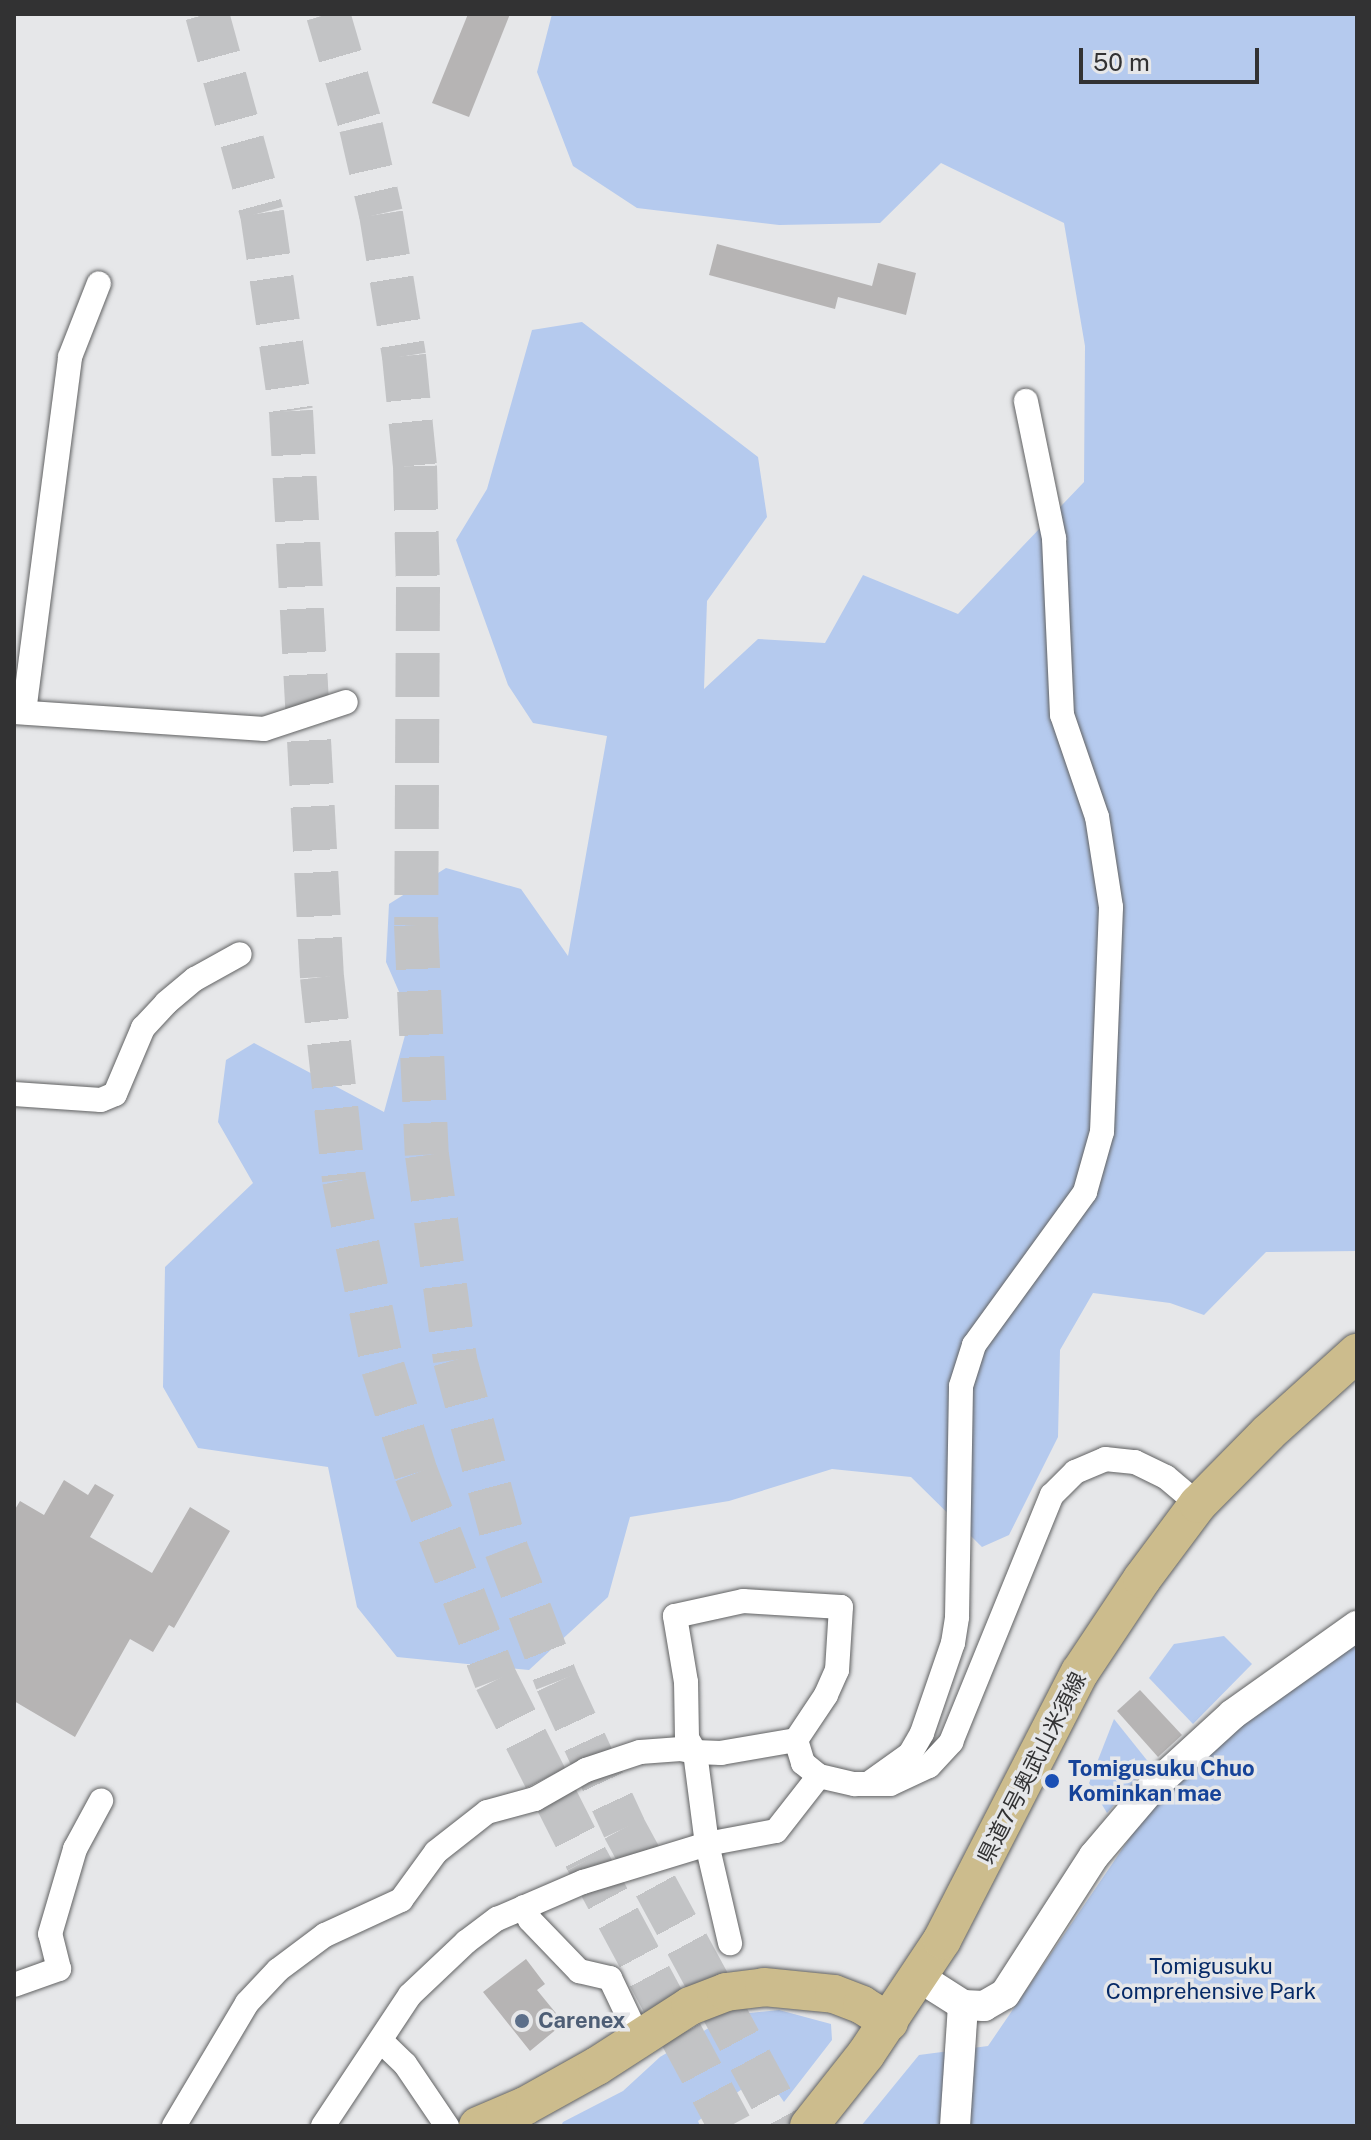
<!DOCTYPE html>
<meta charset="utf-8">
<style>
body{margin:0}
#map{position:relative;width:1371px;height:2140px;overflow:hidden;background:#e6e7e9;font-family:"Public Sans","Noto Sans JP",sans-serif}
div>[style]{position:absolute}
.green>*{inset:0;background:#b5caee}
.building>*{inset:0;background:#b6b4b4}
.motorway-tunnel>*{height:44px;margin-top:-22px;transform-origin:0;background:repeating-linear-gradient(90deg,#c2c3c5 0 44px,transparent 0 66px)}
.roads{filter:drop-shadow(0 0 2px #616263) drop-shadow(0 0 2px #616263)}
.minor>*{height:24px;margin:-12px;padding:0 12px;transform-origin:12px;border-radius:12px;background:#fff}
.tertiary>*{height:30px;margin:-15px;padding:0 15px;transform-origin:15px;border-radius:15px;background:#fff}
.primary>*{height:38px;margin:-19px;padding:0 19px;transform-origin:19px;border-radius:19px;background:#ccbc8d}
.dots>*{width:22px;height:22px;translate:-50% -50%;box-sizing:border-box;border:4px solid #e6e7e9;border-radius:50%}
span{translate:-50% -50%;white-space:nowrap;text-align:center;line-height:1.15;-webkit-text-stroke:7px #e6e7e9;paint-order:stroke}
.street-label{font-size:22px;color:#323233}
.transit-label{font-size:22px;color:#164399;font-weight:700}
.left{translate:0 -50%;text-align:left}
.park-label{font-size:22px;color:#062a67}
.service-label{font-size:22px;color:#4e5e75;font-weight:700}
.frame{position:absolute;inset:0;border:16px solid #323233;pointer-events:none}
.scale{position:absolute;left:1079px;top:48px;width:180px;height:36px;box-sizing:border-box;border:4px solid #323233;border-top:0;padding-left:10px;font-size:24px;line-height:28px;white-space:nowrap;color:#323233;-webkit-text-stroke:6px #e6e7e9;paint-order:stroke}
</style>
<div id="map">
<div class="green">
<div style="clip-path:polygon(552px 14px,1357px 14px,1357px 1251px,1266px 1252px,1204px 1315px,1170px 1303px,1093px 1293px,1060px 1350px,1058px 1437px,1009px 1535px,982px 1547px,911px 1477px,832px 1469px,729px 1501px,630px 1517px,608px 1597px,529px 1670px,397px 1657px,357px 1607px,328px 1467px,198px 1448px,163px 1387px,165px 1267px,253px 1183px,218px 1122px,226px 1060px,254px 1043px,384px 1112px,410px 1017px,386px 962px,389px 904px,446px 868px,521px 889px,568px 956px,607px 736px,533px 723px,508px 685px,456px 540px,487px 489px,532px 330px,582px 322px,758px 457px,767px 517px,707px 601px,704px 689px,758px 639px,825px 643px,863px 575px,958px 614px,1084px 482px,1085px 346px,1064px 223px,941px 163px,880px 223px,779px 225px,637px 208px,573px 166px,537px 72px)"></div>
<div style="clip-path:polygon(1224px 1636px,1252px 1664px,1193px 1724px,1149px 1678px,1174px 1644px)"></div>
<div style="clip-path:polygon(1357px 1639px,1357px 2126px,861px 2126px,919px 2055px,988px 2046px,1157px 1798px,1283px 1691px)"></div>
<div style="clip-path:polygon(1114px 1719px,1150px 1764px,1107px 1813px,1089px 1783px)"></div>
<div style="clip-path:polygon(779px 2010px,831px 2024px,832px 2040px,784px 2102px,764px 2073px,698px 2121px,700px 2126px,561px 2126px,563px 2122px,623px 2091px,660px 2057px,712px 2026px,740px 2014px)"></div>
</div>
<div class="building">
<div style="clip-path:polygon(468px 14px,510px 14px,469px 117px,432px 103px)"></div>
<div style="clip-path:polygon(717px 244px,872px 286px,878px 263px,916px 273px,906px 315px,838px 297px,835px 309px,709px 275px)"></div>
<div style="clip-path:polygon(64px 1480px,88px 1495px,95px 1484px,114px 1495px,90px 1537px,152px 1573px,190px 1507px,230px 1531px,174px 1628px,169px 1625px,153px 1652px,130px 1639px,75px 1737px,14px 1701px,14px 1511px,20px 1501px,44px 1515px)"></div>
<div style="clip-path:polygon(1140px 1690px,1182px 1735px,1158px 1757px,1117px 1711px)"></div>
<div style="clip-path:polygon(526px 1959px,545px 1984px,537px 1990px,564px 2023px,530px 2051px,483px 1992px)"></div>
</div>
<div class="motorway-tunnel">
<div style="left:207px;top:14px;width:206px;rotate:74.6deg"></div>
<div style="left:262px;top:213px;width:200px;rotate:81.7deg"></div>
<div style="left:291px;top:411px;width:567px;rotate:86.87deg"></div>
<div style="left:322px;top:977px;width:204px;rotate:83.8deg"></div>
<div style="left:344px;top:1180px;width:192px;rotate:78.3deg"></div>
<div style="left:383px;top:1368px;width:110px;rotate:72.6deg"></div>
<div style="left:416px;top:1473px;width:222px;rotate:68.9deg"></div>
<div style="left:496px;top:1680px;width:202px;rotate:63.2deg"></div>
<div style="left:587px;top:1860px;width:302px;rotate:61.7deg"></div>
<div style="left:328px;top:14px;width:118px;rotate:73.7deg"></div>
<div style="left:361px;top:127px;width:89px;rotate:77.1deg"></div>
<div style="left:381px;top:214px;width:144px;rotate:80.8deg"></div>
<div style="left:404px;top:356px;width:111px;rotate:84.3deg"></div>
<div style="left:415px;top:466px;width:121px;rotate:88.6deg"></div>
<div style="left:418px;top:587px;width:338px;rotate:90.3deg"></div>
<div style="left:416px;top:925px;width:230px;rotate:87.3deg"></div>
<div style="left:427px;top:1155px;width:207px;rotate:82.2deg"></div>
<div style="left:455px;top:1360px;width:196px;rotate:74.9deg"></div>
<div style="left:506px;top:1549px;width:142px;rotate:69deg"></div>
<div style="left:557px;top:1682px;width:161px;rotate:65.3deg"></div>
<div style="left:624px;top:1828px;width:339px;rotate:61.5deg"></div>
</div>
<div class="roads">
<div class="minor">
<div style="left:14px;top:712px;width:251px;rotate:3.9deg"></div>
<div style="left:264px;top:729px;width:86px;rotate:-18.2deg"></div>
<div style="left:24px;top:712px;width:358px;rotate:-82.6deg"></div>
<div style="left:70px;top:357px;width:79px;rotate:-68.6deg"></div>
<div style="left:14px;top:1094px;width:87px;rotate:3.9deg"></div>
<div style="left:101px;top:1100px;width:15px;rotate:-23deg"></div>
<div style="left:115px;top:1094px;width:72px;rotate:-67deg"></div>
<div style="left:143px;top:1028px;width:34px;rotate:-47deg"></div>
<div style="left:166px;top:1003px;width:38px;rotate:-40deg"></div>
<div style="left:195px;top:979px;width:51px;rotate:-29.1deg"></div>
<div style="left:796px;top:1740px;width:76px;rotate:170.2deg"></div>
<div style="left:721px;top:1753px;width:26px;rotate:-178deg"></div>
<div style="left:695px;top:1752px;width:16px;rotate:-120deg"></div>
<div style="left:687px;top:1738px;width:56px;rotate:-91deg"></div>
<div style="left:686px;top:1682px;width:67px;rotate:-99.5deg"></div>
<div style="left:675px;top:1616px;width:70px;rotate:-12.4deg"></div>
<div style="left:743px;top:1601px;width:98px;rotate:3.5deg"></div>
<div style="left:841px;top:1607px;width:63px;rotate:93.6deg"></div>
<div style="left:837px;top:1670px;width:27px;rotate:114deg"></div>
<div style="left:826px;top:1695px;width:54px;rotate:123.7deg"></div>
<div style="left:796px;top:1740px;width:24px;rotate:73deg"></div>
<div style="left:803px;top:1763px;width:21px;rotate:39deg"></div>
<div style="left:868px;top:1784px;width:52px;rotate:-35.5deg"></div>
<div style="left:910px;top:1754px;width:24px;rotate:-60deg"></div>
<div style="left:922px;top:1733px;width:95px;rotate:-71deg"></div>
<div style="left:953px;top:1643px;width:26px;rotate:-81deg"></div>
<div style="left:957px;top:1617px;width:231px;rotate:-89deg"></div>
<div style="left:961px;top:1386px;width:43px;rotate:-72.4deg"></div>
<div style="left:974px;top:1345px;width:189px;rotate:-54deg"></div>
<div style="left:1085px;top:1192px;width:62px;rotate:-74.2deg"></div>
<div style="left:1102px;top:1132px;width:225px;rotate:-87.7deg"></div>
<div style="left:1111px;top:907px;width:91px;rotate:-98.8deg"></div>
<div style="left:1097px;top:817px;width:108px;rotate:-108.9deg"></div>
<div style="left:1062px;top:715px;width:177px;rotate:-92.6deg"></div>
<div style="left:1054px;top:538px;width:140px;rotate:-101.6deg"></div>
<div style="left:524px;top:1907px;width:14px;rotate:65deg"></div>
<div style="left:530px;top:1920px;width:71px;rotate:46.1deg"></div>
<div style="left:579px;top:1971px;width:32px;rotate:13deg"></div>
<div style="left:610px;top:1978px;width:65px;rotate:64.6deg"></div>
<div style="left:14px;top:1985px;width:48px;rotate:-19.6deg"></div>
<div style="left:59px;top:1969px;width:36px;rotate:-104deg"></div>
<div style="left:50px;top:1934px;width:89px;rotate:-73.6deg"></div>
<div style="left:75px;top:1849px;width:55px;rotate:-61.6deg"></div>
<div style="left:381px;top:2041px;width:33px;rotate:44deg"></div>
<div style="left:405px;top:2064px;width:75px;rotate:55.9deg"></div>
<div style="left:174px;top:2126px;width:143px;rotate:-59.3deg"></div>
<div style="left:247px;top:2003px;width:45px;rotate:-46.8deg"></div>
<div style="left:278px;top:1970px;width:59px;rotate:-36.7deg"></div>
<div style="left:325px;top:1935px;width:84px;rotate:-24.7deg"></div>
<div style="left:401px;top:1900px;width:59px;rotate:-53.9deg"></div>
<div style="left:436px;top:1852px;width:65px;rotate:-38.1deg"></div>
<div style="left:487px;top:1812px;width:50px;rotate:-15.2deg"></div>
<div style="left:535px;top:1799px;width:59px;rotate:-29.6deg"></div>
<div style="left:586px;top:1770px;width:57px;rotate:-18.4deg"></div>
<div style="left:640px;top:1752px;width:41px;rotate:-4.2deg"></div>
<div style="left:681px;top:1749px;width:14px;rotate:12deg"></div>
<div style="left:695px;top:1752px;width:93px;rotate:82.6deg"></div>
<div style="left:707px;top:1844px;width:102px;rotate:76.9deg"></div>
<div style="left:323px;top:2126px;width:157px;rotate:-56.4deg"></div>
<div style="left:410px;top:1995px;width:77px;rotate:-43.4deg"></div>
<div style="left:466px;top:1942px;width:39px;rotate:-37deg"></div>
<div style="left:497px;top:1919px;width:94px;rotate:-23.3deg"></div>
<div style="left:583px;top:1882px;width:130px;rotate:-17deg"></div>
<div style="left:707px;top:1844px;width:70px;rotate:-10.7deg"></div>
<div style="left:776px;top:1831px;width:70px;rotate:-52deg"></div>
<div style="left:819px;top:1776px;width:37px;rotate:13deg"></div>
<div style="left:855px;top:1784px;width:35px"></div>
<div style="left:890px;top:1784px;width:43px;rotate:-24.8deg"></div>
<div style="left:929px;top:1766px;width:33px;rotate:-47deg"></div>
<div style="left:951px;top:1742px;width:267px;rotate:-67.8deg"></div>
<div style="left:1052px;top:1495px;width:33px;rotate:-45deg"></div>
<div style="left:1075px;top:1472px;width:33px;rotate:-23deg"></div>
<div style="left:1105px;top:1459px;width:30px;rotate:6deg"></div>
<div style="left:1135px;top:1462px;width:34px;rotate:26deg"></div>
<div style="left:1166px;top:1477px;width:42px;rotate:40.2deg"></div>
</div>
<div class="tertiary">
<div style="left:919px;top:1977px;width:52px;rotate:32.5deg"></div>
<div style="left:963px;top:2005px;width:21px;rotate:3deg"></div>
<div style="left:984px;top:2006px;width:24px;rotate:-30deg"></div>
<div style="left:1005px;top:1994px;width:164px;rotate:-57.2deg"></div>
<div style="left:1094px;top:1856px;width:88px;rotate:-49.6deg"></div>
<div style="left:1151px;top:1789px;width:111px;rotate:-42.4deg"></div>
<div style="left:1233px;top:1714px;width:152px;rotate:-35.4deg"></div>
<div style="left:955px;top:2126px;width:121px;rotate:-86.2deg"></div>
</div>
<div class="primary">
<div style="left:478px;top:2126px;width:51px;rotate:-23.1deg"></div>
<div style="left:525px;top:2106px;width:82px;rotate:-29.1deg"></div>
<div style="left:597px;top:2066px;width:111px;rotate:-32.8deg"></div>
<div style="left:690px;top:2006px;width:39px;rotate:-21deg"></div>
<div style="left:726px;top:1992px;width:38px;rotate:-7deg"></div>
<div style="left:764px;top:1987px;width:70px;rotate:5.7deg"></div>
<div style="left:834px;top:1994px;width:30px;rotate:21deg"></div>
<div style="left:862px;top:2005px;width:32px;rotate:32deg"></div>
<div style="left:809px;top:2126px;width:92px;rotate:-51.6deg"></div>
<div style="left:866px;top:2054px;width:137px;rotate:-56.3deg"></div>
<div style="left:942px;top:1940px;width:301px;rotate:-62.8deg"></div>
<div style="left:1080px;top:1672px;width:112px;rotate:-56.3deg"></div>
<div style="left:1142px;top:1579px;width:94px;rotate:-53.3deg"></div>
<div style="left:1198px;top:1504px;width:100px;rotate:-45.4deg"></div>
<div style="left:1268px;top:1433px;width:120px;rotate:-42deg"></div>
</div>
</div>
<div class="dots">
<div style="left:1052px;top:1781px;background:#1a4fb4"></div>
<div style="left:522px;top:2021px;background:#5c6f8a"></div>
</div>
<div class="street-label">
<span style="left:1032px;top:1768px;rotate:-63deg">県道7号奥武山米須線</span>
</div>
<div class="transit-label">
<span class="left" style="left:1068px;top:1781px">Tomigusuku Chuo<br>Kominkan mae</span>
</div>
<div class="park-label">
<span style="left:1211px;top:1979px">Tomigusuku<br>Comprehensive Park</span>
</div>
<div class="service-label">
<span class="left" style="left:538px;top:2021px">Carenex</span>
</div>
<div class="frame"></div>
<div class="scale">50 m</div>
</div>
